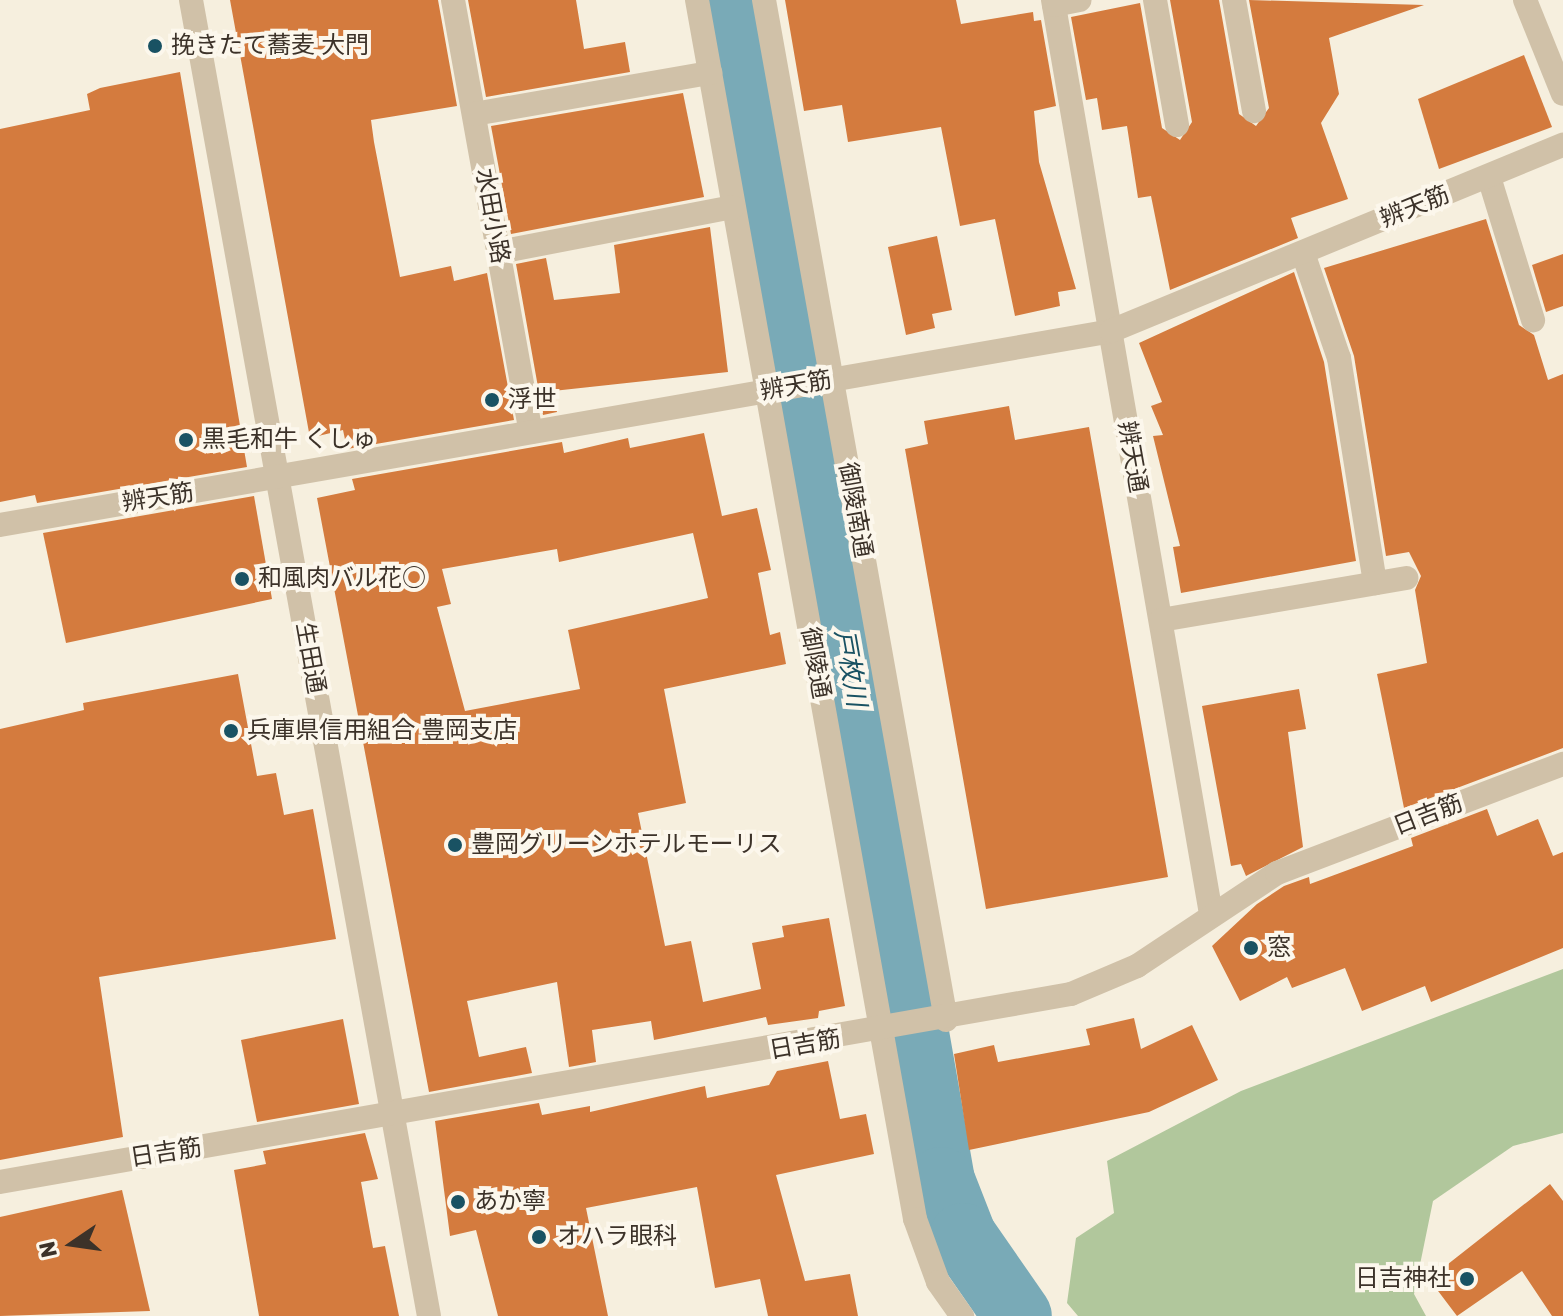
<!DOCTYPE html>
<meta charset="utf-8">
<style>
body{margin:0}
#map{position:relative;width:1563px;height:1316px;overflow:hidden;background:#f6efde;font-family:Rubik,"Noto Sans JP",sans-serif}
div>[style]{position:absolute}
.green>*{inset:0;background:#b1c79c}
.river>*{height:68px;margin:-34px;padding:0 34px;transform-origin:34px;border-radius:34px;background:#79aab7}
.building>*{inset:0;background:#d47b3e}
.minor>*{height:24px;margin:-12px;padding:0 12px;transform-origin:12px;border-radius:12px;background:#d0c1a8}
.dots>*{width:22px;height:22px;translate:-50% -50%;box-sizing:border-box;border:4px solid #fcf7ec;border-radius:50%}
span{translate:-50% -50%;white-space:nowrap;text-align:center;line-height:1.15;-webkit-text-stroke:8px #fcf7ec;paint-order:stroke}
.poi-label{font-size:24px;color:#3c3229}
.left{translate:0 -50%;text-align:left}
.right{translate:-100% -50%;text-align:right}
.street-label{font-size:24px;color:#3c3229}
.water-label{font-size:26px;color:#195263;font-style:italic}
.north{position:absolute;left:32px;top:1204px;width:80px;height:80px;-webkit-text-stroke:6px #fcf7ec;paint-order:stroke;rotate:257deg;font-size:22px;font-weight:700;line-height:32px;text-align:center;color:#3c3229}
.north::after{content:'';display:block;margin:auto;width:28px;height:36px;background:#3c3229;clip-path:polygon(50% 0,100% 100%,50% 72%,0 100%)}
</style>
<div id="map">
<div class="green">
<div style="clip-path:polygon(1563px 969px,1563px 1133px,1513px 1146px,1433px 1201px,1414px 1294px,1426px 1316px,1078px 1316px,1067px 1303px,1076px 1238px,1114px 1213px,1107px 1161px,1241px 1091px)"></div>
</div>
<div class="river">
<div style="left:733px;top:0;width:1199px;rotate:80.01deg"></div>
<div style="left:941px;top:1181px;width:60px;rotate:68.6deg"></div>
<div style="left:963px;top:1237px;width:96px;rotate:55.2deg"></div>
</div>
<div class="building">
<div style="clip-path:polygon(230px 0,438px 0,457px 106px,371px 120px,374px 142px,400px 277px,451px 266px,454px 281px,487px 273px,514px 420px,347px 449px,343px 430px,310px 438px)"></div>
<div style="clip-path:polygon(468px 0,576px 0,584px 49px,625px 42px,630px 72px,486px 97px)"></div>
<div style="clip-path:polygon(785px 0,956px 0,961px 24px,1033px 12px,1034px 21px,1041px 20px,1056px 106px,1034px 111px,1039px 162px,1076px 289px,1058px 292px,1060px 306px,1015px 316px,995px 219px,960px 226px,941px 127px,848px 142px,842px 105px,804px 111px)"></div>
<div style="clip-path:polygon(1170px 0,1219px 0,1239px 114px,1256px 126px,1269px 108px,1249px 0,1424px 5px,1329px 38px,1339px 94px,1321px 123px,1348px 199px,1291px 218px,1298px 238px,1170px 290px,1151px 196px,1138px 198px,1127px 126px,1102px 130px,1097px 98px,1086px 100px,1071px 17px,1140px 3px,1162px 128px,1180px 140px,1192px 122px)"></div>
<div style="clip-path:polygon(1524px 55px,1552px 127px,1439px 169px,1418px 99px)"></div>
<div style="clip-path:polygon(180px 72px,247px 467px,37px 503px,35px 495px,0 502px,0 129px,90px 110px,87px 94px,100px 88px)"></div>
<div style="clip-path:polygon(683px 93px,704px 197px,511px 234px,491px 126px)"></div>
<div style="clip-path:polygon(1486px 219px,1519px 325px,1534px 335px,1548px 380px,1563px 374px,1563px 748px,1404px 808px,1377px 674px,1427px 663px,1415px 590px,1421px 576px,1409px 552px,1386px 556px,1354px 356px,1324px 268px)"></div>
<div style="clip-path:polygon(710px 227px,728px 372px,553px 391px,557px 412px,543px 415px,516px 264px,546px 258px,554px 300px,620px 293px,614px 245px)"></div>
<div style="clip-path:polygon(937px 236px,952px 310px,932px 314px,935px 328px,906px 335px,888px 247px)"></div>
<div style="clip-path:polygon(1563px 254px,1563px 306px,1546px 312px,1532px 265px)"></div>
<div style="clip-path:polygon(1294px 272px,1324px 362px,1356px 561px,1181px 593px,1173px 547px,1180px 546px,1153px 436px,1163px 435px,1151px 406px,1162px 402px,1139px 343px)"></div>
<div style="clip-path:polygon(1009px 406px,1015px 440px,1089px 427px,1168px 877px,986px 909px,905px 449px,928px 444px,924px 421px)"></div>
<div style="clip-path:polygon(evenodd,704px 433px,722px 516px,757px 508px,771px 570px,758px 573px,770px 635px,780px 632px,786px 664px,664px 689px,686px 803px,638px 813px,665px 946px,691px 941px,703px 1002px,761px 989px,752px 943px,784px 937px,782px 926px,829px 918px,845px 1006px,819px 1011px,818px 1018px,768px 1025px,766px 1017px,654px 1040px,651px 1021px,592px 1030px,596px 1062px,569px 1067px,557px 982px,467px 1001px,479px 1057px,526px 1047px,532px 1073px,429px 1092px,317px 498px,355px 490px,352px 479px,562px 442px,564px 453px,628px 438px,630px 448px,704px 433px,693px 533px,708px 598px,568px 630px,580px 689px,465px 711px,437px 607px,451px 604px,442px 569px,557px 549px,559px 562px,693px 533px)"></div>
<div style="clip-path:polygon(254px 496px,272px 599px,66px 643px,43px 533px)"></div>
<div style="clip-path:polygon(238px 674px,257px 776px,276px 773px,284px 815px,313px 809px,336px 939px,99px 977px,123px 1137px,0 1160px,0 729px,84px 710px,83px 703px)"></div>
<div style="clip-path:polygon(1299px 689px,1306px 729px,1288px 732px,1303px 847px,1246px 876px,1241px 864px,1231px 866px,1202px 706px)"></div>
<div style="clip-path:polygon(1487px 809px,1497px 836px,1538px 819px,1553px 856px,1563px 852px,1563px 948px,1431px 1002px,1425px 986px,1362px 1011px,1345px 968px,1292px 988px,1287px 977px,1240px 1001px,1212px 946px,1257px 904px,1284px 886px,1309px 877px,1310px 884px,1413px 846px,1411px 838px)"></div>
<div style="clip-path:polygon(1134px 1018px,1141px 1049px,1192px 1025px,1218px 1080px,1149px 1112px,969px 1150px,954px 1054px,994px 1045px,998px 1062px,1090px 1045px,1086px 1029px)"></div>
<div style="clip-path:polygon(343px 1019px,359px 1104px,257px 1122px,241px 1040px)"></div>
<div style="clip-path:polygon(828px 1061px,840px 1119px,866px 1114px,874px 1154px,776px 1175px,805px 1281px,850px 1274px,858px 1316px,768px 1316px,760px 1279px,715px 1288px,697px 1187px,586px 1208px,608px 1316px,498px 1316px,476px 1230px,450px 1236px,435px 1121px,539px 1103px,542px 1115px,590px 1106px,590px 1112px,705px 1086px,707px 1098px,769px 1085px,777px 1071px)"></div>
<div style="clip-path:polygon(365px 1133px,378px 1179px,361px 1182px,373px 1248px,385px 1246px,399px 1316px,259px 1316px,234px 1170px,266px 1164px,263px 1151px)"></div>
<div style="clip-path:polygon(1550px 1184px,1563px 1201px,1563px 1316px,1552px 1316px,1522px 1271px,1457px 1316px,1429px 1279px)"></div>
<div style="clip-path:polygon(122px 1190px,150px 1311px,0 1316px,0 1217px)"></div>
</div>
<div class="minor">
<div style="left:191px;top:0;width:1337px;rotate:79.75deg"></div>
<div style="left:453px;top:0;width:439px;rotate:79.8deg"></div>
<div style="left:697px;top:0;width:1238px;rotate:79.86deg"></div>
<div style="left:915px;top:1219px;width:67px;rotate:69.9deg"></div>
<div style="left:938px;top:1282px;width:42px;rotate:54.8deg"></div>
<div style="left:764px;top:0;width:1036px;rotate:79.88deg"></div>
<div style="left:1053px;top:0;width:928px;rotate:80.19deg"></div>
<div style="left:1155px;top:0;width:127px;rotate:80deg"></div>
<div style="left:1234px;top:0;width:113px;rotate:79.8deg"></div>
<div style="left:1525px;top:0;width:101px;rotate:68deg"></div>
<div style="left:1054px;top:5px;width:26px;rotate:-11deg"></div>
<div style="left:474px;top:114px;width:240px;rotate:-9.9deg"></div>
<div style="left:1489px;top:177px;width:150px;rotate:72.9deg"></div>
<div style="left:499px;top:252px;width:238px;rotate:-10.9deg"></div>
<div style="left:1303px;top:253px;width:111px;rotate:71.1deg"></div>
<div style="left:1339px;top:358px;width:228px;rotate:80.9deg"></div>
<div style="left:0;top:525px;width:1128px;rotate:-9.9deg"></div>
<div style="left:1111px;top:331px;width:489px;rotate:-22.4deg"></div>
<div style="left:1161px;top:620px;width:249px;rotate:-9.7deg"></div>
<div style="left:0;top:1182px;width:1087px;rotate:-9.96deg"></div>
<div style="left:1071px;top:994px;width:72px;rotate:-23deg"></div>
<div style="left:1137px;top:966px;width:168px;rotate:-33.6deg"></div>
<div style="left:1277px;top:873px;width:306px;rotate:-20.9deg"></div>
</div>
<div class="dots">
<div style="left:155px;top:46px;background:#195263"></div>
<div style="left:492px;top:400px;background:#195263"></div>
<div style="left:186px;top:440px;background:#195263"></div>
<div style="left:242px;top:579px;background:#195263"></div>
<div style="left:231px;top:731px;background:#195263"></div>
<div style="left:455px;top:845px;background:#195263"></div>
<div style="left:1251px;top:948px;background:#195263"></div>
<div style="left:458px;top:1202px;background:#195263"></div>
<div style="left:539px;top:1237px;background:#195263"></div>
<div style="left:1467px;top:1279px;background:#195263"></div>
</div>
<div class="poi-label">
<span class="left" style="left:171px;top:46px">挽きたて蕎麦 大門</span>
<span class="left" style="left:508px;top:400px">浮世</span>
<span class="left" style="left:202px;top:440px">黒毛和牛 くしゅ</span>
<span class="left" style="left:258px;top:579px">和風肉バル花○</span>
<span class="left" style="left:247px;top:731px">兵庫県信用組合 豊岡支店</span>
<span class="left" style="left:471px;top:845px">豊岡グリーンホテルモーリス</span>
<span class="left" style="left:1267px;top:948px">窓</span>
<span class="left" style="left:474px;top:1202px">あか寧</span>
<span class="left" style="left:557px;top:1237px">オハラ眼科</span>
<span class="right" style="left:1451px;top:1279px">日吉神社</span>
</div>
<div class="street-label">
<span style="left:1415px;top:207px;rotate:-22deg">辨天筋</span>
<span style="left:492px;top:216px;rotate:80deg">水田小路</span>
<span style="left:796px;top:386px;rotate:-10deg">辨天筋</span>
<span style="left:1132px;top:457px;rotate:80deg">辨天通</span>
<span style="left:158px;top:498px;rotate:-9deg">辨天筋</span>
<span style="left:855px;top:510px;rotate:80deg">御陵南通</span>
<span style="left:310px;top:658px;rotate:80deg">生田通</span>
<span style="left:815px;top:663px;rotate:80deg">御陵通</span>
<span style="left:1428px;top:815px;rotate:-21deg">日吉筋</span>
<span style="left:805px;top:1045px;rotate:-10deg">日吉筋</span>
<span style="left:166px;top:1153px;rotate:-9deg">日吉筋</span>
</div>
<div class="water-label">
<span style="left:850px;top:668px;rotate:80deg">戸枚川</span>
</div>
<div class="north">N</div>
</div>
